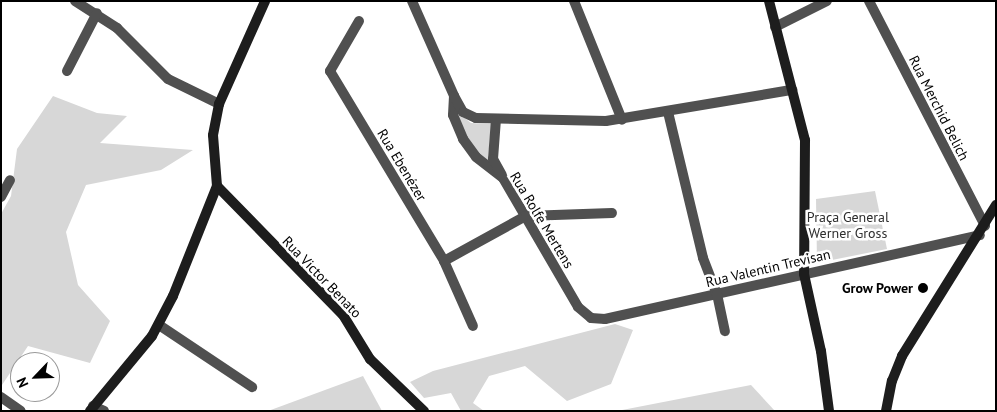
<!DOCTYPE html>
<meta charset="utf-8">
<style>
body{margin:0}
#map{position:relative;width:997px;height:412px;overflow:hidden;background:#fff;font-family:"PT Sans",sans-serif}
div>[style]{position:absolute}
.green>*{inset:0;background:#d7d7d7}
.street>*{height:10px;margin:-5px;padding:0 5px;transform-origin:5px;border-radius:5px;background:#505050}
.secondary>*{height:10px;margin:-5px;padding:0 5px;transform-origin:5px;border-radius:5px;background:#1d1d1d}
.dots>*{width:14px;height:14px;translate:-50% -50%;box-sizing:border-box;border:2px solid #fff;border-radius:50%}
span{translate:-50% -50%;white-space:nowrap;text-align:center;line-height:1.15;-webkit-text-stroke:5px #fff;paint-order:stroke}
.street-label{font-size:14px;color:#000}
.park-label{font-size:14px;color:#2e2e2e}
.poi-label{font-size:14px;color:#000;font-weight:700}
.right{translate:-100% -50%;text-align:right}
.frame{position:absolute;inset:0;border:2px solid #000;pointer-events:none}
.north{position:absolute;left:10px;top:352px;width:50px;height:50px;box-sizing:border-box;background:#fff;border:1px solid #999;border-radius:50%;rotate:246deg;font-size:14px;font-weight:700;line-height:20px;text-align:center;color:#000}
.north::after{content:'';display:block;margin:auto;width:18px;height:22px;background:#000;clip-path:polygon(50% 0,100% 100%,50% 72%,0 100%)}
</style>
<div id="map">
<div class="green">
<div style="clip-path:polygon(53px 96px,97px 113px,127px 116px,100px 143px,193px 150px,161px 170px,86px 185px,66px 232px,78px 285px,110px 321px,90px 363px,28px 346px,2px 385px,1px 214px,11px 196px,17px 149px)"></div>
<div style="clip-path:polygon(457px 112px,471px 123px,491px 124px,488px 160px,483px 160px,461px 130px)"></div>
<div style="clip-path:polygon(875px 191px,887px 249px,817px 263px,816px 199px)"></div>
<div style="clip-path:polygon(615px 324px,633px 330px,611px 384px,567px 401px,525px 366px,489px 376px,473px 403px,484px 411px,461px 411px,451px 393px,424px 398px,410px 382px,433px 371px)"></div>
<div style="clip-path:polygon(363px 376px,382px 411px,268px 411px)"></div>
<div style="clip-path:polygon(751px 385px,775px 411px,617px 411px)"></div>
</div>
<div class="street">
<div style="left:75px;top:1px;width:50px;rotate:32.7deg"></div>
<div style="left:117px;top:28px;width:72px;rotate:45deg"></div>
<div style="left:168px;top:79px;width:57px;rotate:26.1deg"></div>
<div style="left:412px;top:1px;width:104px;rotate:66.1deg"></div>
<div style="left:454px;top:96px;width:19px;rotate:93deg"></div>
<div style="left:453px;top:115px;width:26px;rotate:67deg"></div>
<div style="left:463px;top:139px;width:22px;rotate:54deg"></div>
<div style="left:476px;top:157px;width:34px;rotate:38deg"></div>
<div style="left:503px;top:178px;width:149px;rotate:59.8deg"></div>
<div style="left:578px;top:307px;width:17px;rotate:40deg"></div>
<div style="left:591px;top:318px;width:14px;rotate:4deg"></div>
<div style="left:605px;top:319px;width:384px;rotate:-12.6deg"></div>
<div style="left:574px;top:1px;width:128px;rotate:68deg"></div>
<div style="left:869px;top:1px;width:253px;rotate:62.7deg"></div>
<div style="left:359px;top:21px;width:58px;rotate:120.1deg"></div>
<div style="left:330px;top:71px;width:222px;rotate:59deg"></div>
<div style="left:444px;top:261px;width:71px;rotate:66deg"></div>
<div style="left:775px;top:27px;width:58px;rotate:-26.6deg"></div>
<div style="left:67px;top:71px;width:65px;rotate:-62.7deg"></div>
<div style="left:454px;top:96px;width:18px;rotate:61deg"></div>
<div style="left:463px;top:112px;width:14px;rotate:25deg"></div>
<div style="left:476px;top:118px;width:130px;rotate:1.3deg"></div>
<div style="left:606px;top:121px;width:189px;rotate:-9.5deg"></div>
<div style="left:668px;top:112px;width:150px;rotate:76.5deg"></div>
<div style="left:703px;top:258px;width:39px;rotate:69deg"></div>
<div style="left:717px;top:294px;width:38px;rotate:78deg"></div>
<div style="left:496px;top:119px;width:40px;rotate:94.3deg"></div>
<div style="left:493px;top:159px;width:18px;rotate:61deg"></div>
<div style="left:1px;top:197px;width:19px;rotate:-62deg"></div>
<div style="left:444px;top:261px;width:94px;rotate:-28.8deg"></div>
<div style="left:526px;top:216px;width:86px;rotate:-2deg"></div>
<div style="left:159px;top:325px;width:112px;rotate:33.7deg"></div>
<div style="left:1px;top:397px;width:24px;rotate:35deg"></div>
<div style="left:93px;top:406px;width:12px;rotate:24deg"></div>
</div>
<div class="secondary">
<div style="left:769px;top:1px;width:144px;rotate:75.5deg"></div>
<div style="left:805px;top:140px;width:134px;rotate:90.4deg"></div>
<div style="left:804px;top:274px;width:79px;rotate:77.6deg"></div>
<div style="left:821px;top:351px;width:61px;rotate:82.4deg"></div>
<div style="left:217px;top:186px;width:180px;rotate:45.7deg"></div>
<div style="left:343px;top:315px;width:52px;rotate:58.5deg"></div>
<div style="left:370px;top:359px;width:75px;rotate:43.9deg"></div>
<div style="left:90px;top:411px;width:97px;rotate:-50.4deg"></div>
<div style="left:152px;top:336px;width:45px;rotate:-62.3deg"></div>
<div style="left:173px;top:296px;width:118px;rotate:-68.2deg"></div>
<div style="left:217px;top:186px;width:51px;rotate:-94.5deg"></div>
<div style="left:213px;top:135px;width:32px;rotate:-79deg"></div>
<div style="left:219px;top:104px;width:113px;rotate:-65.9deg"></div>
<div style="left:886px;top:411px;width:31px;rotate:-79deg"></div>
<div style="left:892px;top:381px;width:27px;rotate:-68deg"></div>
<div style="left:902px;top:356px;width:178px;rotate:-58.1deg"></div>
</div>
<div class="dots">
<div style="left:923px;top:288px;background:#000"></div>
</div>
<div class="street-label">
<span style="left:939px;top:108px;rotate:63deg">Rua Merchid Belich</span>
<span style="left:402px;top:165px;rotate:59deg">Rua Ebenézer</span>
<span style="left:542px;top:220px;rotate:59deg">Rua Rolfe Mertens</span>
<span style="left:768px;top:268px;rotate:-13deg">Rua Valentin Trevisan</span>
<span style="left:322px;top:277px;rotate:46deg">Rua Victor Benato</span>
</div>
<div class="park-label">
<span style="left:848px;top:225px">Praça General<br>Werner Gross</span>
</div>
<div class="poi-label">
<span class="right" style="left:913px;top:288px">Grow Power</span>
</div>
<div class="frame"></div>
<div class="north">N</div>
</div>
